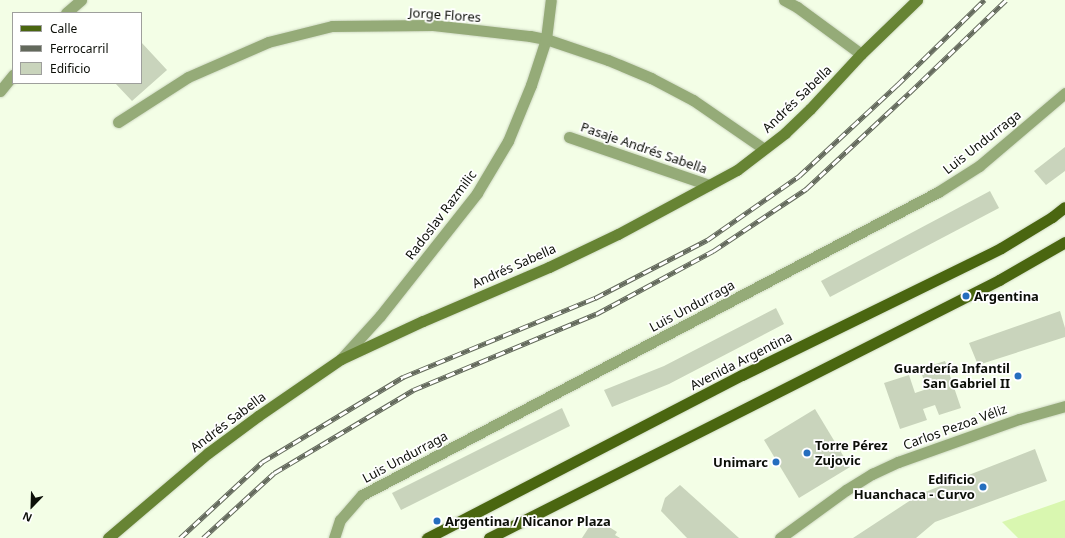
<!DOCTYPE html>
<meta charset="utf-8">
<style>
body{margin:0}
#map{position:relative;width:1065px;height:538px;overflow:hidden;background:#f3fee6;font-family:"Noto Sans",sans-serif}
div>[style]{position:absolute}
.green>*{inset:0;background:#d9f7b0}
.building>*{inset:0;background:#c9d4bc}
.roads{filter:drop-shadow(0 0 1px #ced8c2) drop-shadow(0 0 1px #ced8c2)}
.minor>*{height:11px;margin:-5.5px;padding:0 5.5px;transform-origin:5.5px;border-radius:5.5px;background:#95ab78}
.secondary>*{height:11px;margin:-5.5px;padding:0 5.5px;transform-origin:5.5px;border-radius:5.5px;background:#678434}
.primary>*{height:11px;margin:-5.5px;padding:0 5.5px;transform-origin:5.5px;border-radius:5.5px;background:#4a6610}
.rail>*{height:4.5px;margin-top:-2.25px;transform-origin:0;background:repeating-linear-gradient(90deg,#fff 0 9px,#63695c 0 18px);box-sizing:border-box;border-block:1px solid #63695c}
.dots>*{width:11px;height:11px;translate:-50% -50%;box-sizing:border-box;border:2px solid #fff;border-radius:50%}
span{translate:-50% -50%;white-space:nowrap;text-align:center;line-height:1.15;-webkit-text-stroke:3.5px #fff;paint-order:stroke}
.street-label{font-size:13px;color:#0c0f08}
.poi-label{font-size:13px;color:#0c0f08;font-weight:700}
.left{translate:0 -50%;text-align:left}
.right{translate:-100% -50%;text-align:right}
.legend{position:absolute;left:12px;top:12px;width:130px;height:72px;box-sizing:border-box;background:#fff;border:1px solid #9e9f9c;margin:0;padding:5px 7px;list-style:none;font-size:12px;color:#0c0f08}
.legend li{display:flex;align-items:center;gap:8px;height:20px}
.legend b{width:20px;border:1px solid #9e9f9c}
.north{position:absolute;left:12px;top:486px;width:40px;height:40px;-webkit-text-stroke:3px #fff;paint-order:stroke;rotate:203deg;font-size:11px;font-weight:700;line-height:16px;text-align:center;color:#0c0f08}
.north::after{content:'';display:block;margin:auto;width:14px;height:18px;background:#0c0f08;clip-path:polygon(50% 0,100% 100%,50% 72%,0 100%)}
</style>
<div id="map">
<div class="green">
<div style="clip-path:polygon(1065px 500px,1065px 538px,1018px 538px,1002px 522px)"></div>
</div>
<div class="building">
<div style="clip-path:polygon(141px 42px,167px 70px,132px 101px,115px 83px,141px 83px)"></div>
<div style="clip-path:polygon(1065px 147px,1065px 171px,1046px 185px,1034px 171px)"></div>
<div style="clip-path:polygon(990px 191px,999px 208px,830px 297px,821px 281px)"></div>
<div style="clip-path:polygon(776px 308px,784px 324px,669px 384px,612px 407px,604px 390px,664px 366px)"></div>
<div style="clip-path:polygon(1060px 311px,1065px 328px,1065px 337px,978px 365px,969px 343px)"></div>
<div style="clip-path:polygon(945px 361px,961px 408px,939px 415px,935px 405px,923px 409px,927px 420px,900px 429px,884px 383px,909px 375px,915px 393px,927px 389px,920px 369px)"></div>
<div style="clip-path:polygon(562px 408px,570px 426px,401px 510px,392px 493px)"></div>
<div style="clip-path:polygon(815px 409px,850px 467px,799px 498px,764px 440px)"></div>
<div style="clip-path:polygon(1035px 449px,1047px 481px,935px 522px,916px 538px,853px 538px,920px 494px)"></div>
<div style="clip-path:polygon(680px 485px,739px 538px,687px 538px,661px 511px,665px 498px)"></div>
<div style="clip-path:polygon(595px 518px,617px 532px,615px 535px,620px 538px,582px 538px)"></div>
</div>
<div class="roads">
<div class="minor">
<div style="left:784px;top:0;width:15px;rotate:28deg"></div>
<div style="left:797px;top:7px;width:79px;rotate:36.3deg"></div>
<div style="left:66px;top:13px;width:20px;rotate:-41deg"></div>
<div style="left:0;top:91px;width:21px;rotate:-51deg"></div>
<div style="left:118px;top:122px;width:83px;rotate:-32.7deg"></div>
<div style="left:188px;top:77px;width:87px;rotate:-23.6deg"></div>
<div style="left:268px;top:42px;width:66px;rotate:-14deg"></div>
<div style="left:332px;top:26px;width:101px;rotate:-0.6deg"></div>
<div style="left:433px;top:25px;width:98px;rotate:6.5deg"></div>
<div style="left:530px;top:36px;width:16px;rotate:11deg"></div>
<div style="left:546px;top:39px;width:65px;rotate:18.7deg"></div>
<div style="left:608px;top:60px;width:47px;rotate:22.7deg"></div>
<div style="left:651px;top:78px;width:47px;rotate:27.6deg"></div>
<div style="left:693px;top:100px;width:86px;rotate:34.6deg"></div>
<div style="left:569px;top:137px;width:148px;rotate:18.9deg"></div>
<div style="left:341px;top:359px;width:58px;rotate:-47.8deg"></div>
<div style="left:380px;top:316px;width:157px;rotate:-51.7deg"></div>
<div style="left:477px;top:193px;width:61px;rotate:-59.2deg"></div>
<div style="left:508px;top:141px;width:61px;rotate:-67.7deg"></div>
<div style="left:531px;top:85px;width:48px;rotate:-71.9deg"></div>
<div style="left:546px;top:39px;width:39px;rotate:-83deg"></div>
<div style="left:334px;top:538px;width:19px;rotate:-72deg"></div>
<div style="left:340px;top:520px;width:33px;rotate:-49deg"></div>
<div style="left:362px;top:495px;width:651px;rotate:-27.75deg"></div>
<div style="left:938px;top:192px;width:49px;rotate:-32.4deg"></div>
<div style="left:979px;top:166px;width:113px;rotate:-40.3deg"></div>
<div style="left:780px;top:538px;width:82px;rotate:-36deg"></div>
<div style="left:846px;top:490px;width:31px;rotate:-32deg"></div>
<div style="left:872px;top:474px;width:29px;rotate:-25deg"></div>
<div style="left:898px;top:462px;width:128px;rotate:-19.6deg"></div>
<div style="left:1019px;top:419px;width:48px;rotate:-15.8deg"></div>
</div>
<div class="secondary">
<div style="left:108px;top:538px;width:131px;rotate:-40.4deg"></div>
<div style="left:208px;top:453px;width:62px;rotate:-36.5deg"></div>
<div style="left:258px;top:416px;width:101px;rotate:-34.5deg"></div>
<div style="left:341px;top:359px;width:90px;rotate:-24.9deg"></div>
<div style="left:423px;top:321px;width:137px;rotate:-23.2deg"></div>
<div style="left:549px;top:267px;width:76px;rotate:-25.6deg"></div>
<div style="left:618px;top:234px;width:135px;rotate:-28.3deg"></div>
<div style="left:737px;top:170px;width:61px;rotate:-37.6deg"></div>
<div style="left:785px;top:133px;width:35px;rotate:-44deg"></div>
<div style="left:810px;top:109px;width:75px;rotate:-47.2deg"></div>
<div style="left:861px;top:54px;width:78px;rotate:-44deg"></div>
</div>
<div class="primary">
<div style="left:427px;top:538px;width:355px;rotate:-27.4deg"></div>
<div style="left:742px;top:375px;width:288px;rotate:-26.1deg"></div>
<div style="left:1001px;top:248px;width:60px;rotate:-31.3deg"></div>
<div style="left:1052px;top:217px;width:16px;rotate:-38deg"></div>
<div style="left:489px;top:538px;width:572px;rotate:-26.83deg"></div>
<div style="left:999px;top:280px;width:76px;rotate:-29.9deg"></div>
</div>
</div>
<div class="rail">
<div style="left:180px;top:538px;width:112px;rotate:-42.8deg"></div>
<div style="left:262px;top:462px;width:165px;rotate:-31.1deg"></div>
<div style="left:403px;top:377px;width:208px;rotate:-22.4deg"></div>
<div style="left:595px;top:298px;width:126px;rotate:-27.4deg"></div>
<div style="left:707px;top:240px;width:112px;rotate:-34.8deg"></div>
<div style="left:799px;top:176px;width:134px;rotate:-42.9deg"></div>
<div style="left:897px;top:85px;width:122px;rotate:-44.3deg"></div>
<div style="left:203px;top:538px;width:96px;rotate:-42.5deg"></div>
<div style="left:274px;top:473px;width:162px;rotate:-30.8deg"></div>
<div style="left:413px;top:390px;width:198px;rotate:-22.6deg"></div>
<div style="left:596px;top:314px;width:133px;rotate:-28.3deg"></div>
<div style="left:713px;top:251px;width:112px;rotate:-33.7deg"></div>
<div style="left:806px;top:189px;width:141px;rotate:-43deg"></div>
<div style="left:909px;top:93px;width:134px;rotate:-43.8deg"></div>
</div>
<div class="dots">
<div style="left:966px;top:296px;background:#256ebe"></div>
<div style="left:1018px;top:376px;background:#256ebe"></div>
<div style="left:807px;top:453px;background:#256ebe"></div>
<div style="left:776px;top:462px;background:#256ebe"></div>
<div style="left:983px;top:487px;background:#256ebe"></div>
<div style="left:437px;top:521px;background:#256ebe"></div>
</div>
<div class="street-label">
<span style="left:445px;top:15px;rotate:4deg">Jorge Flores</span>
<span style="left:797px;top:99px;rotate:-44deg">Andrés Sabella</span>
<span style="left:982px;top:142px;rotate:-38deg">Luis Undurraga</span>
<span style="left:644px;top:148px;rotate:19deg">Pasaje Andrés Sabella</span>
<span style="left:441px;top:215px;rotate:-53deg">Radoslav Razmilic</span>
<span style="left:514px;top:266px;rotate:-24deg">Andrés Sabella</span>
<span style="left:692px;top:306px;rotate:-28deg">Luis Undurraga</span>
<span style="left:741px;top:361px;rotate:-27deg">Avenida Argentina</span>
<span style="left:228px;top:422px;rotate:-37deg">Andrés Sabella</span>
<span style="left:955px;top:427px;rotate:-20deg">Carlos Pezoa Véliz</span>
<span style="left:405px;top:457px;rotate:-28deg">Luis Undurraga</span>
</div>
<div class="poi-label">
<span class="left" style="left:974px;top:296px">Argentina</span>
<span class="right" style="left:1010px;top:376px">Guardería Infantil<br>San Gabriel II</span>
<span class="left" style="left:815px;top:453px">Torre Pérez<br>Zujovic</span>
<span class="right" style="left:768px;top:462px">Unimarc</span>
<span class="right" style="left:975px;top:487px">Edificio<br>Huanchaca - Curvo</span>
<span class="left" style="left:445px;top:521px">Argentina / Nicanor Plaza</span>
</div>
<ul class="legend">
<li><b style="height:5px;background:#4a6610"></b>Calle</li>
<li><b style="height:5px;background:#63695c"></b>Ferrocarril</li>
<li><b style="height:11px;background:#c9d4bc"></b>Edificio</li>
</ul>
<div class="north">N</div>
</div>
